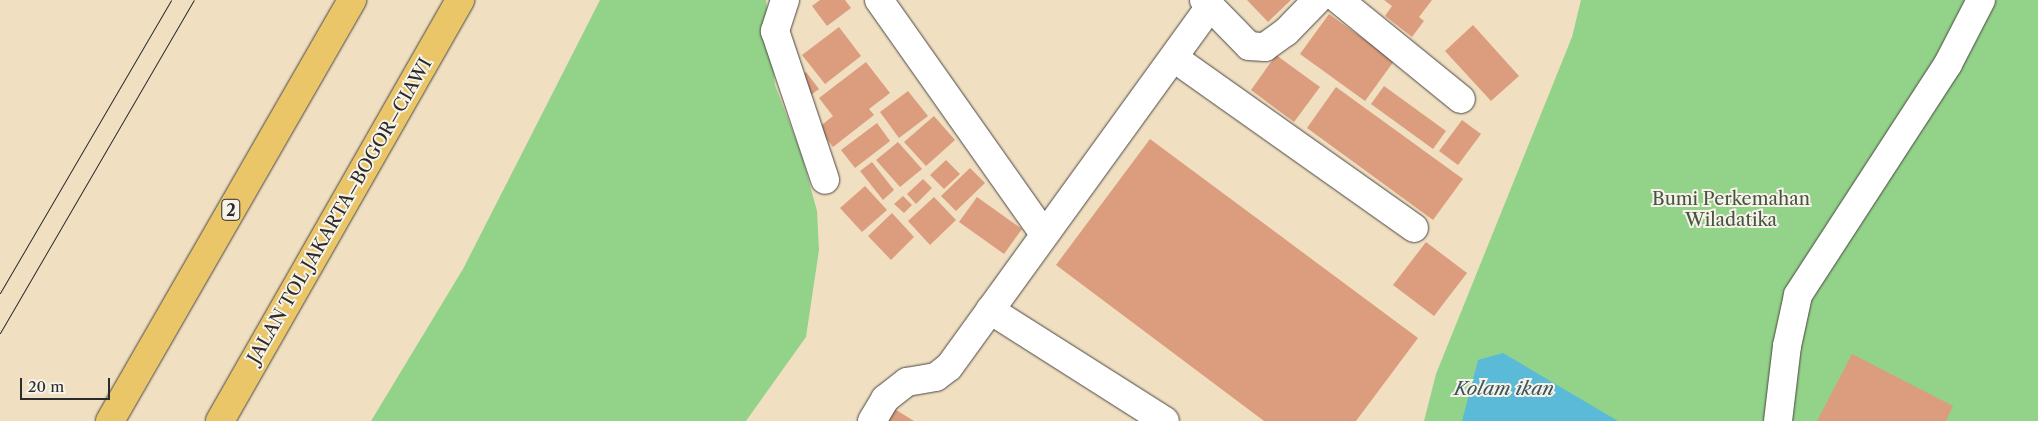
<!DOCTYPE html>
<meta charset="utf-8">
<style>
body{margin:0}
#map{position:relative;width:2038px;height:421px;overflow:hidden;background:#f0dfc1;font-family:"Libre Caslon Text",serif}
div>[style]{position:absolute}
.green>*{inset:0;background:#93d389}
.water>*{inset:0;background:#5abad8}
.building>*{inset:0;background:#db9d7d}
.roads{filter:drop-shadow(0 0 1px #494642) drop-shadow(0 0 1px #494642)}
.minor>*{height:28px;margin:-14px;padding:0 14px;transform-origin:14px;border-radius:14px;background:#fff}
.highway>*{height:28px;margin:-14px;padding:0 14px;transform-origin:14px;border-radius:14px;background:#ebc669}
.tram>*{height:1px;margin:-0.5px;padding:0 0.5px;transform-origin:0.5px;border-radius:0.5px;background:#2b2b2b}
span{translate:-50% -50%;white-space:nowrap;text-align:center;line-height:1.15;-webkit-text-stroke:4px #f7f3e8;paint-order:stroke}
.shield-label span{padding:1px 4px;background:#f7f3e8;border:1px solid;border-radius:4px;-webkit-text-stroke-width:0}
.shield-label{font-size:16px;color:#2b2b2b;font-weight:700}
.park-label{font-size:18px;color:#455542}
.street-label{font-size:18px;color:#2b2b2b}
.water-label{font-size:19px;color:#39565f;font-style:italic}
.scale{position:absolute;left:20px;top:378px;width:90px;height:22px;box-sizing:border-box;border:2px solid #2b2b2b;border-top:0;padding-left:6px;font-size:15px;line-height:18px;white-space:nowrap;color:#2b2b2b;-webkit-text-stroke:4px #f7f3e8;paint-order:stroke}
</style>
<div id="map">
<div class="green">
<div style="clip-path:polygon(600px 0,766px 0,775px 85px,802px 156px,817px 211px,819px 250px,806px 337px,746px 421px,371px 421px,463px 269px)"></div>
<div style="clip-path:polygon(1581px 0,2038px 0,2038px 421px,1424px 421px,1436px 374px,1572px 37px)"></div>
</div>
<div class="water">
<div style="clip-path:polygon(1503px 353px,1618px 421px,1462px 421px,1478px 360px)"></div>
</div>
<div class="building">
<div style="clip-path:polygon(820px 0,845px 0,851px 8px,827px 26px,812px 6px)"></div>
<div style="clip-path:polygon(1247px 0,1291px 0,1268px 22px)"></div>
<div style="clip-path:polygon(1384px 0,1432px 0,1419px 17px,1424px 21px,1412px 37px,1385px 16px,1392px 6px)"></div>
<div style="clip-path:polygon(1329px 14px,1394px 61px,1365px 101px,1300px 54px)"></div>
<div style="clip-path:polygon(1473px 25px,1519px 76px,1491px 101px,1445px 51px)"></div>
<div style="clip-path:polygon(839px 27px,861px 56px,825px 84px,802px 55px)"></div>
<div style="clip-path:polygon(1276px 55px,1320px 87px,1294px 122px,1251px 90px)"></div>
<div style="clip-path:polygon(866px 62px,890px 93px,869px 109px,874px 115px,833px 147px,818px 128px,833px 116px,819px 98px)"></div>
<div style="clip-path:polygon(806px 72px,819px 89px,807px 98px,794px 81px)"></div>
<div style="clip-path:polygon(1384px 86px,1446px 131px,1433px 149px,1371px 104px)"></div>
<div style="clip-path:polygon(1336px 87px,1463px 179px,1433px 220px,1307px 128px)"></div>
<div style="clip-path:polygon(908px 91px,928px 116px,899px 138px,880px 112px)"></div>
<div style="clip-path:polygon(934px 116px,955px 140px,926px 166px,904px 142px)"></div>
<div style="clip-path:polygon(1462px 120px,1481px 134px,1458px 165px,1439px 151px)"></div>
<div style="clip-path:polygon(877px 123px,890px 141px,855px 168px,841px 150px)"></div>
<div style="clip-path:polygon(1150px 139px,1418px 338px,1356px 421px,1264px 421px,1056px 265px)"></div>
<div style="clip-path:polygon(898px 142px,922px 169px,900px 187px,876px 160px)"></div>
<div style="clip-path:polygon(946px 160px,960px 174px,944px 189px,930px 175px)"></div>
<div style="clip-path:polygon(872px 162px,894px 190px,883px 200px,860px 171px)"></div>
<div style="clip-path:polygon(970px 168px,985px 183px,956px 211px,941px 196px)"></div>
<div style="clip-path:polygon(923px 179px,932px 188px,916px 204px,907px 194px)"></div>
<div style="clip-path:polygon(865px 186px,887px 210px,862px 232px,840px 208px)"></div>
<div style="clip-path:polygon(903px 196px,912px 205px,904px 213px,894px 204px)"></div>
<div style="clip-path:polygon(934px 197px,956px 220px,930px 245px,908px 221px)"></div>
<div style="clip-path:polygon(977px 197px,1022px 229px,1004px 254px,959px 222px)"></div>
<div style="clip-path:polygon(892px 213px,914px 237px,891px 260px,868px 236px)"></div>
<div style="clip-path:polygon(1426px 242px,1467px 273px,1434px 316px,1393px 285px)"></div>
<div style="clip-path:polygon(1852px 354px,1953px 406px,1946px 421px,1817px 421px)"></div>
<div style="clip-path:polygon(888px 405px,914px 421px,878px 421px)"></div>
</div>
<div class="roads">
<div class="minor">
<div style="left:785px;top:0;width:33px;rotate:108deg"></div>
<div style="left:775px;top:31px;width:157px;rotate:71.4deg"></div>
<div style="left:879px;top:0;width:286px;rotate:54.8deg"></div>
<div style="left:1204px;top:0;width:64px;rotate:45.6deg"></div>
<div style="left:1249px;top:46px;width:16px;rotate:4deg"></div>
<div style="left:1265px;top:47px;width:26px;rotate:-36deg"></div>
<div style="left:1286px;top:32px;width:45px;rotate:-45.9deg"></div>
<div style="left:1339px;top:0;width:157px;rotate:39.1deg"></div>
<div style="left:1174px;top:58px;width:294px;rotate:35.3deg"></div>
<div style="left:990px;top:310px;width:207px;rotate:32.4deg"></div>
<div style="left:872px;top:421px;width:26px;rotate:-59deg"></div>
<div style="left:885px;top:399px;width:28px;rotate:-38deg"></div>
<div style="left:907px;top:382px;width:29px;rotate:-10deg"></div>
<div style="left:936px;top:377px;width:16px;rotate:-38deg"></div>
<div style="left:949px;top:367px;width:445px;rotate:-54.1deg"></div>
<div style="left:1778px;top:421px;width:76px;rotate:-83.2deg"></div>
<div style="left:1787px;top:346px;width:52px;rotate:-77.8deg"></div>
<div style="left:1798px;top:295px;width:275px;rotate:-57deg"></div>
<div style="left:1948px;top:64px;width:72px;rotate:-62.7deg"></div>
</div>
<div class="highway">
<div style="left:110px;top:421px;width:486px;rotate:-60.1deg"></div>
<div style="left:220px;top:421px;width:485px;rotate:-60.3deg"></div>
</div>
</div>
<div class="tram">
<div style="left:0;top:293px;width:339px;rotate:-59.7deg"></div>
<div style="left:0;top:333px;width:385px;rotate:-59.8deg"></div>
</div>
<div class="shield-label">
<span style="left:231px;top:210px">2</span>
</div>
<div class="park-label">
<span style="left:1731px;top:210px">Bumi Perkemahan<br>Wiladatika</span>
</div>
<div class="street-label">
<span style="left:340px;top:211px;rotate:-60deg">JALAN TOL JAKARTA–BOGOR–CIAWI</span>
</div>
<div class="water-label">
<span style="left:1504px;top:389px">Kolam ikan</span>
</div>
<div class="scale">20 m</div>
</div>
